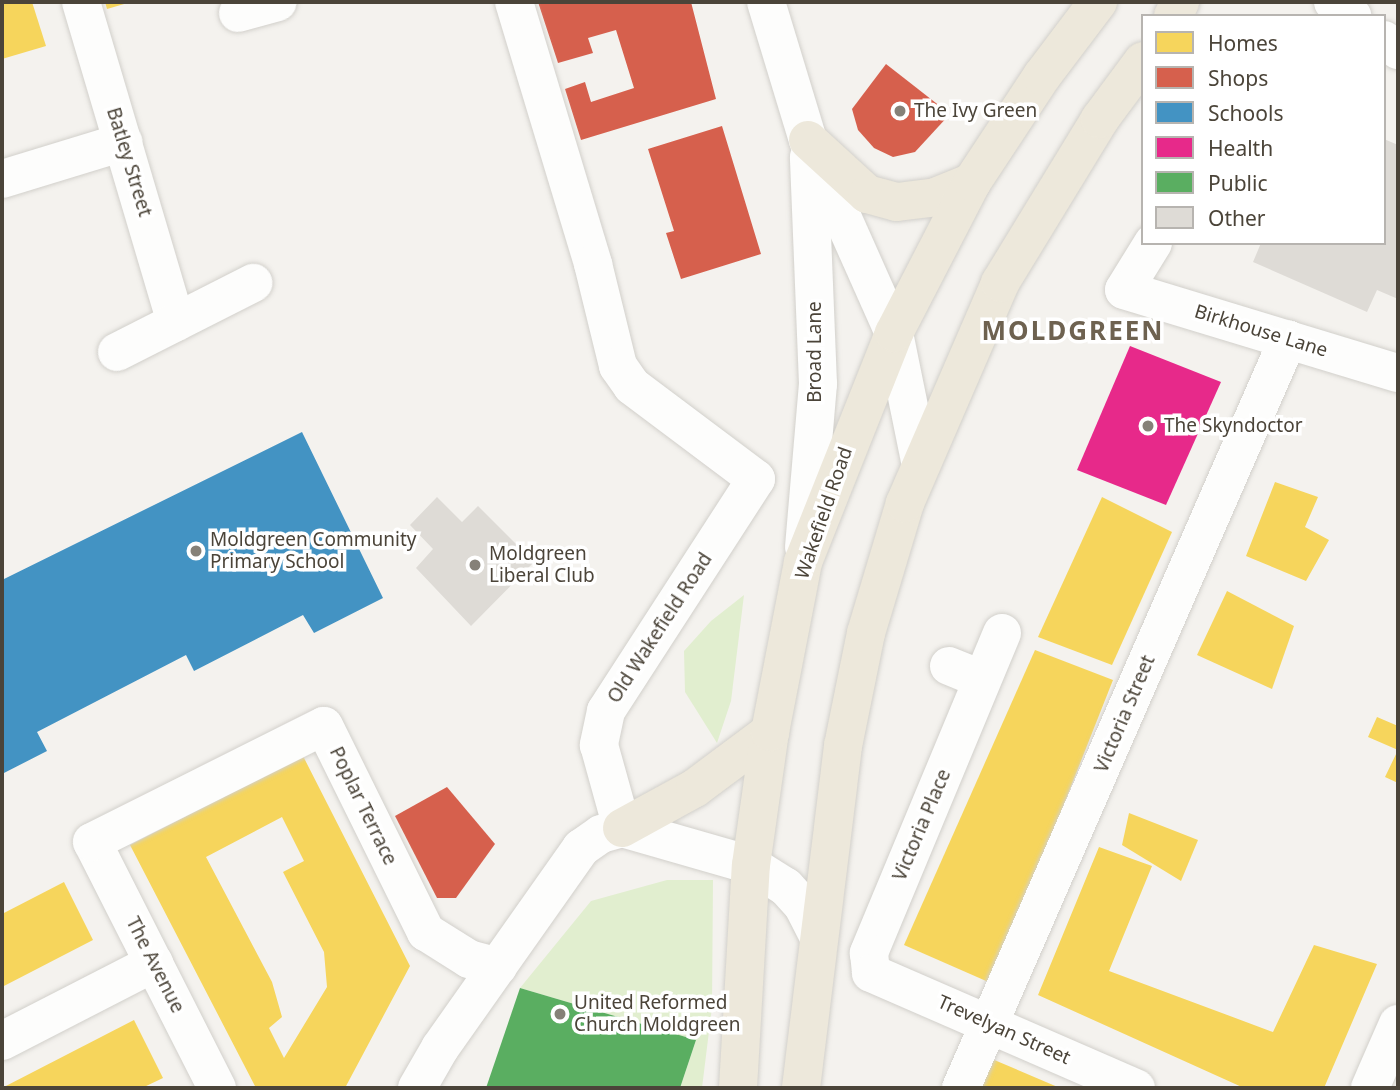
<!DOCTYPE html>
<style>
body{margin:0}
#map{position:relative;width:1400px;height:1090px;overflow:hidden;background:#f4f2ee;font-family:"Noto Sans",sans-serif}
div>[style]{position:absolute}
.green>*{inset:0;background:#e1eecf}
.homes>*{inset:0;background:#f6d55c}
.shops>*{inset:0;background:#d6604d}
.schools>*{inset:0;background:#4393c3}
.health>*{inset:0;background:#e7298a}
.public>*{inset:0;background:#5aae61}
.building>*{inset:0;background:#dedbd6}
.roads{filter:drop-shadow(0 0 2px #d2d0cb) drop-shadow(0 0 2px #d2d0cb)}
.minor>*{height:38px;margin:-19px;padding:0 19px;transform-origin:19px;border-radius:19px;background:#fdfdfc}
.highway>*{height:38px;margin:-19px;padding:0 19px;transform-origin:19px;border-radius:19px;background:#ede8db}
.dots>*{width:19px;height:19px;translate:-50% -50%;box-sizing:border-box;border:4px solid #fff;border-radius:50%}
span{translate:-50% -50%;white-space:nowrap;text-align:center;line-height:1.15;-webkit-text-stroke:7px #fff;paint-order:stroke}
.poi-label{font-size:19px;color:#4b4439}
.left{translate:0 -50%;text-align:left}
.street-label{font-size:19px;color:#4b4439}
.district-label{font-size:26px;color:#6e6250;font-weight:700;letter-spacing:2px}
.frame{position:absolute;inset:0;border:4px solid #4b4439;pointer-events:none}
.legend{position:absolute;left:1141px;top:14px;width:245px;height:231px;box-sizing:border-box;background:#fff;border:2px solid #b7b4b0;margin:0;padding:9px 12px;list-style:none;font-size:21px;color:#4b4439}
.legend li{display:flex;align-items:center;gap:14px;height:35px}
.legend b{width:35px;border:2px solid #b7b4b0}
</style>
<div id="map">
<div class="green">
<div style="clip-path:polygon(744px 595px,731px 701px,717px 743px,685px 692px,684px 651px,711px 621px)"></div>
<div style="clip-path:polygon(667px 880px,713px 880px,712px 1007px,702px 1088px,680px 1088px,696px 1040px,520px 988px,591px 901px)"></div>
</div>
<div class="homes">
<div style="clip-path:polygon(2px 2px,32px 2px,46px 46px,2px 59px)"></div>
<div style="clip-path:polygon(105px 2px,131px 2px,107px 9px)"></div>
<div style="clip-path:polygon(1275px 482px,1318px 497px,1305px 527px,1329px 540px,1306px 581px,1246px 556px)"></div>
<div style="clip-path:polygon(1102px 497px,1172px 532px,1112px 665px,1038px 637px)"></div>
<div style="clip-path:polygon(1227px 591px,1294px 626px,1272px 689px,1197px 655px)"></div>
<div style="clip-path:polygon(1035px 650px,1113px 680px,993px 984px,904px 945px)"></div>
<div style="clip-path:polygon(1377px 717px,1398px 726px,1398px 783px,1385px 777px,1398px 750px,1368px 737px)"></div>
<div style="clip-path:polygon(evenodd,303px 756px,410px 966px,345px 1088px,256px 1088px,130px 845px,303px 756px,282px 817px,304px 861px,283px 872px,324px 952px,327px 987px,284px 1058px,269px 1028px,282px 1017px,272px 982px,206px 857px,282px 817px)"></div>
<div style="clip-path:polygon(1129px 813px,1198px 840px,1181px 881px,1122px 845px)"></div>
<div style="clip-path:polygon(1099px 847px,1152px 866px,1109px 971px,1273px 1032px,1314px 945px,1377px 964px,1324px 1088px,1244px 1088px,1038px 995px)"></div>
<div style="clip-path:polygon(64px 882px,93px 940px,2px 987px,2px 914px)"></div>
<div style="clip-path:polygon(134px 1020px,163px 1078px,142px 1088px,2px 1088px)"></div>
<div style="clip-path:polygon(992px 1059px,1060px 1088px,981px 1088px)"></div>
</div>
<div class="shops">
<div style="clip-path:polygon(538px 2px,691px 2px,716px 99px,581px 140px,565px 89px,585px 82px,591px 102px,634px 88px,616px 30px,588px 38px,593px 53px,558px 63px)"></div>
<div style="clip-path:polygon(886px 64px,950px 114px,915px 152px,893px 157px,874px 148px,858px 130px,852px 109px)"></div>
<div style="clip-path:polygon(722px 126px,761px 254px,681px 279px,666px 233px,674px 231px,648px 149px)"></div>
<div style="clip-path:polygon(447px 787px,495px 844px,456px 898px,437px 898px,395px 816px)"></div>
</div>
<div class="schools">
<div style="clip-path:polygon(302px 432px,383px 598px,314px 633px,303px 615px,194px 671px,186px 655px,37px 732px,47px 751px,2px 774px,2px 580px)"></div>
</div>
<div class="health">
<div style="clip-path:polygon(1130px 346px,1221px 382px,1166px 505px,1077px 470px)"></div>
</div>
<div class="public">
<div style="clip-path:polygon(520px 988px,696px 1040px,680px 1088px,486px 1088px)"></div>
</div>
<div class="building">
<div style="clip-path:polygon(1384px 139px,1398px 145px,1398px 299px,1377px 290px,1367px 312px,1253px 262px,1261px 243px,1384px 243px)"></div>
<div style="clip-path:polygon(437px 497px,462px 522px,478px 506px,534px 562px,471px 626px,416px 568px,433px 549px,410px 525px)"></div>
</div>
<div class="roads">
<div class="minor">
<div style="left:81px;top:2px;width:334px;rotate:73.5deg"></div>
<div style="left:514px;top:2px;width:274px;rotate:73.2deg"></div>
<div style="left:593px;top:264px;width:105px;rotate:76.2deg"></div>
<div style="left:618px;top:366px;width:24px;rotate:55deg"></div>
<div style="left:632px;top:386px;width:155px;rotate:36.9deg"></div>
<div style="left:756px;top:479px;width:276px;rotate:122.9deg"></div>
<div style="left:606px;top:711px;width:35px;rotate:102deg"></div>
<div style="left:599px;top:745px;width:86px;rotate:74.5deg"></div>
<div style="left:766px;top:2px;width:144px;rotate:73.1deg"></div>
<div style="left:808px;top:140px;width:211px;rotate:66deg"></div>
<div style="left:894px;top:333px;width:131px;rotate:78.5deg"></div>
<div style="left:1333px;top:2px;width:24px;rotate:36deg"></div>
<div style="left:238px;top:13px;width:41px;rotate:-15.4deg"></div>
<div style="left:1384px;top:40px;width:17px;rotate:36deg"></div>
<div style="left:2px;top:179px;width:127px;rotate:-17deg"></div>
<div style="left:1153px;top:243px;width:55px;rotate:121.7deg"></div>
<div style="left:1124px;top:290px;width:286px;rotate:16.9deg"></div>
<div style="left:117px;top:352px;width:153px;rotate:-26.9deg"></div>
<div style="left:804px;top:547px;width:164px;rotate:-85.1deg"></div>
<div style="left:818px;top:384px;width:227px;rotate:-92.3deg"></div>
<div style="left:1002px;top:633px;width:347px;rotate:112.6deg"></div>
<div style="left:869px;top:953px;width:20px;rotate:84deg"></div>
<div style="left:871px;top:973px;width:289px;rotate:23.5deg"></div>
<div style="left:949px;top:666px;width:35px;rotate:22deg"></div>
<div style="left:2px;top:1041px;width:171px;rotate:-27.2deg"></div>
<div style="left:217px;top:1088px;width:276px;rotate:-116.9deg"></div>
<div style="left:92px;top:842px;width:259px;rotate:-26.6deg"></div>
<div style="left:324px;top:726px;width:230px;rotate:63.7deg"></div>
<div style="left:426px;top:932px;width:51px;rotate:32.1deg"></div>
<div style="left:469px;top:959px;width:30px;rotate:15deg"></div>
<div style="left:417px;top:1088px;width:46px;rotate:-60.1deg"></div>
<div style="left:440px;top:1048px;width:245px;rotate:-54.8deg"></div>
<div style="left:581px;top:848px;width:24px;rotate:-35deg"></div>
<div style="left:601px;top:834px;width:22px;rotate:-16deg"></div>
<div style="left:622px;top:828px;width:134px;rotate:16deg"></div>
<div style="left:751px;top:865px;width:41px;rotate:32.2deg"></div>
<div style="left:786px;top:887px;width:25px;rotate:48deg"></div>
<div style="left:803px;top:906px;width:33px;rotate:63deg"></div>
<div style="left:961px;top:1088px;width:817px;rotate:-66.41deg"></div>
<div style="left:1370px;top:1088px;width:70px;rotate:-66.4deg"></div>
</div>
<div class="highway">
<div style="left:1173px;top:16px;width:16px;rotate:-63deg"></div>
<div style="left:808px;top:140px;width:80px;rotate:42.5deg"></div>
<div style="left:867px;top:194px;width:31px;rotate:15deg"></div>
<div style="left:897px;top:202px;width:38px;rotate:-7deg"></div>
<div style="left:935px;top:197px;width:40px;rotate:-22deg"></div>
<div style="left:622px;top:828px;width:83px;rotate:-28.7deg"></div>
<div style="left:695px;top:788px;width:94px;rotate:-36.7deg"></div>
<div style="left:738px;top:1088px;width:223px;rotate:-86.7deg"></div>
<div style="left:751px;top:865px;width:134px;rotate:-81.9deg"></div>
<div style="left:770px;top:732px;width:173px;rotate:-79deg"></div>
<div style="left:803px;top:562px;width:246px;rotate:-68.3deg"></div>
<div style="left:894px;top:333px;width:170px;rotate:-62.7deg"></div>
<div style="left:972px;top:182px;width:127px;rotate:-56.6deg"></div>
<div style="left:1042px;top:76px;width:93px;rotate:-52.9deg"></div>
<div style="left:801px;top:1088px;width:345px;rotate:-83deg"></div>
<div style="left:843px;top:746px;width:115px;rotate:-78.5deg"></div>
<div style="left:866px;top:633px;width:136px;rotate:-73.3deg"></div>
<div style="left:905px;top:503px;width:240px;rotate:-66.6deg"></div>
<div style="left:1000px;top:283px;width:192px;rotate:-58.6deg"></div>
<div style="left:1100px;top:119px;width:72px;rotate:-53.4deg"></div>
</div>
</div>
<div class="dots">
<div style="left:900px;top:111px;background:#868178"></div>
<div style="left:1148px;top:426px;background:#868178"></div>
<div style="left:196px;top:551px;background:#868178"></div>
<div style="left:475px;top:565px;background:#868178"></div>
<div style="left:560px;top:1014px;background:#868178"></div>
</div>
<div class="poi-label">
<span class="left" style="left:914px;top:111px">The Ivy Green</span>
<span class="left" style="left:1164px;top:426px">The Skyndoctor</span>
<span class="left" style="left:210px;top:551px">Moldgreen Community<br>Primary School</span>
<span class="left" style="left:489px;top:565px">Moldgreen<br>Liberal Club</span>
<span class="left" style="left:574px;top:1014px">United Reformed<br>Church Moldgreen</span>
</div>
<div class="street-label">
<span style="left:129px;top:162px;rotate:73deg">Batley Street</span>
<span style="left:1261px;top:331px;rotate:17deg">Birkhouse Lane</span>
<span style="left:815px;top:352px;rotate:-90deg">Broad Lane</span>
<span style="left:824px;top:513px;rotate:-71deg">Wakefield Road</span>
<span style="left:660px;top:628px;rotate:-57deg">Old Wakefield Road</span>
<span style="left:1125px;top:714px;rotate:-67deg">Victoria Street</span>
<span style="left:363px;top:806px;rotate:64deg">Poplar Terrace</span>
<span style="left:922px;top:825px;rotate:-67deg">Victoria Place</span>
<span style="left:155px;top:965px;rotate:63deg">The Avenue</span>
<span style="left:1004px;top:1030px;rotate:24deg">Trevelyan Street</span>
</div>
<div class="district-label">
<span style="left:1073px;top:331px">MOLDGREEN</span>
</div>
<div class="frame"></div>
<ul class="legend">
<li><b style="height:19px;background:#f6d55c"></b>Homes</li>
<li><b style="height:19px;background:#d6604d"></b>Shops</li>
<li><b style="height:19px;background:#4393c3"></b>Schools</li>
<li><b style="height:19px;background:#e7298a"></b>Health</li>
<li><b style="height:19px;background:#5aae61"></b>Public</li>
<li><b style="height:19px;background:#dedbd6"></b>Other</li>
</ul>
</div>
